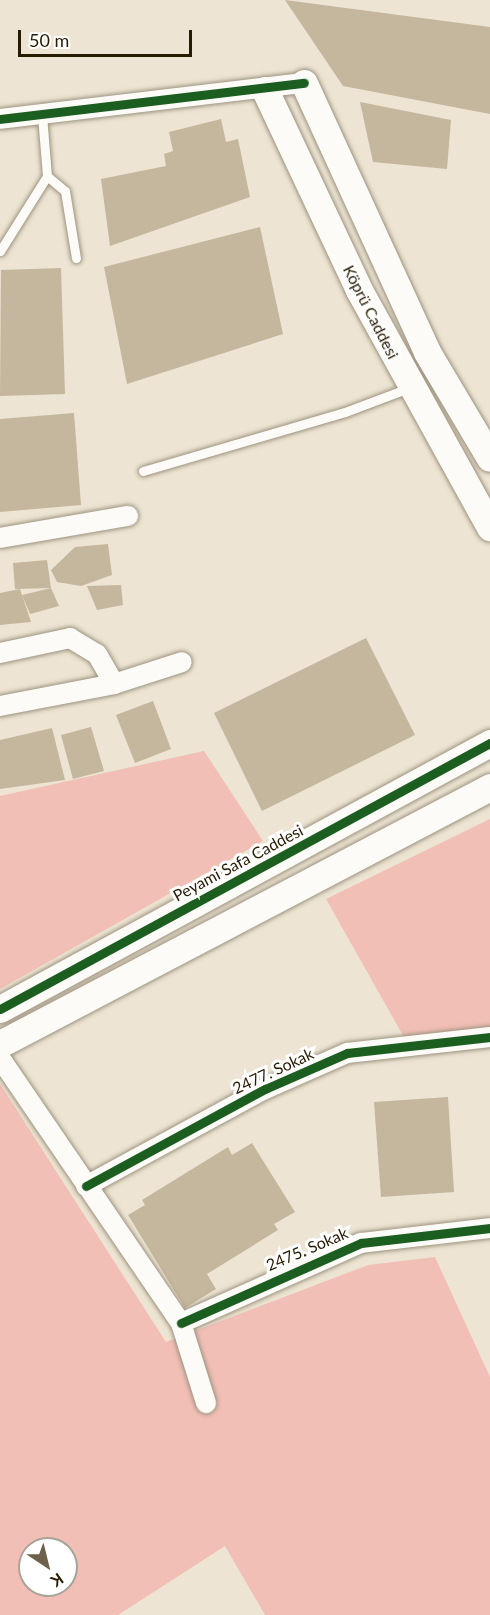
<!DOCTYPE html>
<meta charset="utf-8">
<style>
body{margin:0}
#map{position:relative;width:490px;height:1615px;overflow:hidden;background:#ede4d3;font-family:Lato,sans-serif}
div>[style]{position:absolute}
.green>*{inset:0;background:#f2bfb6}
.building>*{inset:0;background:#c4b79d}
.roads{filter:drop-shadow(0 0 2px #9d937f) drop-shadow(0 0 2px #9d937f)}
.lane>*{height:9px;margin:-4.5px;padding:0 4.5px;transform-origin:4.5px;border-radius:4.5px;background:#fcfbf8}
.street>*{height:20px;margin:-10px;padding:0 10px;transform-origin:10px;border-radius:10px;background:#fcfbf8}
.secondary>*{height:27px;margin:-13.5px;padding:0 13.5px;transform-origin:13.5px;border-radius:13.5px;background:#fcfbf8}
.cycleway>*{height:9px;margin:-4.5px;padding:0 4.5px;transform-origin:4.5px;border-radius:4.5px;background:#1b5e20}
span{translate:-50% -50%;white-space:nowrap;text-align:center;line-height:1.15;-webkit-text-stroke:6px #fff;paint-order:stroke}
.street-label{font-size:16px;color:#281b03}
.north{position:absolute;left:18px;top:1537px;width:60px;height:60px;box-sizing:border-box;background:#fff;border:2px solid #a9a49a;border-radius:50%;rotate:145deg;font-size:16px;font-weight:700;line-height:24px;text-align:center;color:#281b03}
.north::after{content:'';display:block;margin:auto;width:21px;height:27px;background:#6d614c;clip-path:polygon(50% 0,100% 100%,50% 72%,0 100%)}
.scale{position:absolute;left:18px;top:30px;width:174px;height:27px;box-sizing:border-box;border:3px solid #281b03;border-top:0;padding-left:8px;font-size:18px;line-height:21px;white-space:nowrap;color:#281b03;-webkit-text-stroke:4px #fff;paint-order:stroke}
</style>
<div id="map">
<div class="green">
<div style="clip-path:polygon(204px 751px,263px 841px,0 989px,0 796px)"></div>
<div style="clip-path:polygon(490px 819px,490px 1029px,405px 1039px,326px 899px)"></div>
<div style="clip-path:polygon(evenodd,0 1084px,166px 1342px,368px 1265px,435px 1257px,490px 1377px,490px 1615px,265px 1615px,225px 1546px,118px 1615px,0 1615px,0 1084px,30px 1549px,66px 1549px,66px 1585px,30px 1585px,30px 1549px)"></div>
</div>
<div class="building">
<div style="clip-path:polygon(285px 0,490px 27px,490px 114px,343px 86px)"></div>
<div style="clip-path:polygon(360px 102px,451px 120px,447px 169px,373px 162px)"></div>
<div style="clip-path:polygon(221px 119px,226px 142px,238px 139px,250px 197px,110px 246px,101px 179px,166px 166px,164px 154px,173px 151px,169px 132px)"></div>
<div style="clip-path:polygon(260px 227px,283px 334px,127px 384px,104px 267px)"></div>
<div style="clip-path:polygon(61px 268px,65px 394px,0 396px,1px 270px)"></div>
<div style="clip-path:polygon(74px 413px,81px 505px,0 512px,0 419px)"></div>
<div style="clip-path:polygon(108px 544px,112px 575px,81px 586px,57px 582px,51px 570px,75px 547px)"></div>
<div style="clip-path:polygon(47px 560px,51px 588px,15px 589px,13px 563px)"></div>
<div style="clip-path:polygon(121px 585px,123px 605px,97px 610px,87px 586px)"></div>
<div style="clip-path:polygon(51px 588px,59px 606px,30px 614px,22px 595px)"></div>
<div style="clip-path:polygon(20px 589px,31px 622px,0 625px,0 593px)"></div>
<div style="clip-path:polygon(366px 638px,415px 735px,262px 811px,214px 713px)"></div>
<div style="clip-path:polygon(153px 701px,171px 749px,135px 763px,116px 715px)"></div>
<div style="clip-path:polygon(91px 727px,104px 771px,73px 779px,61px 735px)"></div>
<div style="clip-path:polygon(52px 728px,65px 780px,0 789px,0 740px)"></div>
<div style="clip-path:polygon(448px 1097px,454px 1192px,381px 1197px,374px 1102px)"></div>
<div style="clip-path:polygon(252px 1143px,295px 1212px,274px 1224px,278px 1230px,207px 1274px,216px 1289px,185px 1308px,128px 1215px,145px 1205px,142px 1200px,228px 1147px,232px 1155px)"></div>
</div>
<div class="roads">
<div class="lane">
<div style="left:47px;top:176px;width:23px;rotate:40deg"></div>
<div style="left:65px;top:191px;width:68px;rotate:80.7deg"></div>
<div style="left:0;top:251px;width:89px;rotate:-57.9deg"></div>
<div style="left:47px;top:176px;width:61px;rotate:-94.7deg"></div>
<div style="left:143px;top:471px;width:210px;rotate:-16.3deg"></div>
<div style="left:345px;top:412px;width:68px;rotate:-20.6deg"></div>
</div>
<div class="street">
<div style="left:0;top:119px;width:306px;rotate:-6.8deg"></div>
<div style="left:0;top:538px;width:130px;rotate:-9.8deg"></div>
<div style="left:0;top:653px;width:72px;rotate:-12.1deg"></div>
<div style="left:70px;top:638px;width:31px;rotate:31deg"></div>
<div style="left:97px;top:654px;width:34px;rotate:60deg"></div>
<div style="left:0;top:706px;width:116px;rotate:-10.9deg"></div>
<div style="left:114px;top:684px;width:71px;rotate:-17.9deg"></div>
<div style="left:0;top:1058px;width:321px;rotate:55.7deg"></div>
<div style="left:181px;top:1323px;width:84px;rotate:72.6deg"></div>
<div style="left:86px;top:1186px;width:204px;rotate:-28.5deg"></div>
<div style="left:265px;top:1089px;width:90px;rotate:-23.7deg"></div>
<div style="left:347px;top:1053px;width:144px;rotate:-6.4deg"></div>
<div style="left:181px;top:1323px;width:197px;rotate:-24deg"></div>
<div style="left:361px;top:1243px;width:130px;rotate:-6.6deg"></div>
</div>
<div class="secondary">
<div style="left:304px;top:83px;width:296px;rotate:65.4deg"></div>
<div style="left:427px;top:352px;width:123px;rotate:59.3deg"></div>
<div style="left:265px;top:90px;width:221px;rotate:64.8deg"></div>
<div style="left:359px;top:290px;width:271px;rotate:61.1deg"></div>
<div style="left:0;top:1009px;width:558px;rotate:-28.5deg"></div>
<div style="left:0;top:1044px;width:553px;rotate:-27.68deg"></div>
</div>
</div>
<div class="cycleway">
<div style="left:0;top:119px;width:306px;rotate:-6.8deg"></div>
<div style="left:0;top:1009px;width:558px;rotate:-28.5deg"></div>
<div style="left:86px;top:1186px;width:204px;rotate:-28.5deg"></div>
<div style="left:265px;top:1089px;width:90px;rotate:-23.7deg"></div>
<div style="left:347px;top:1053px;width:144px;rotate:-6.4deg"></div>
<div style="left:181px;top:1323px;width:197px;rotate:-24deg"></div>
<div style="left:361px;top:1243px;width:130px;rotate:-6.6deg"></div>
</div>
<div class="street-label">
<span style="left:371px;top:312px;rotate:63deg">Köprü Caddesi</span>
<span style="left:238px;top:863px;rotate:-28deg">Peyami Safa Caddesi</span>
<span style="left:273px;top:1071px;rotate:-25deg">2477. Sokak</span>
<span style="left:307px;top:1249px;rotate:-23deg">2475. Sokak</span>
</div>
<div class="north">K</div>
<div class="scale">50 m</div>
</div>
